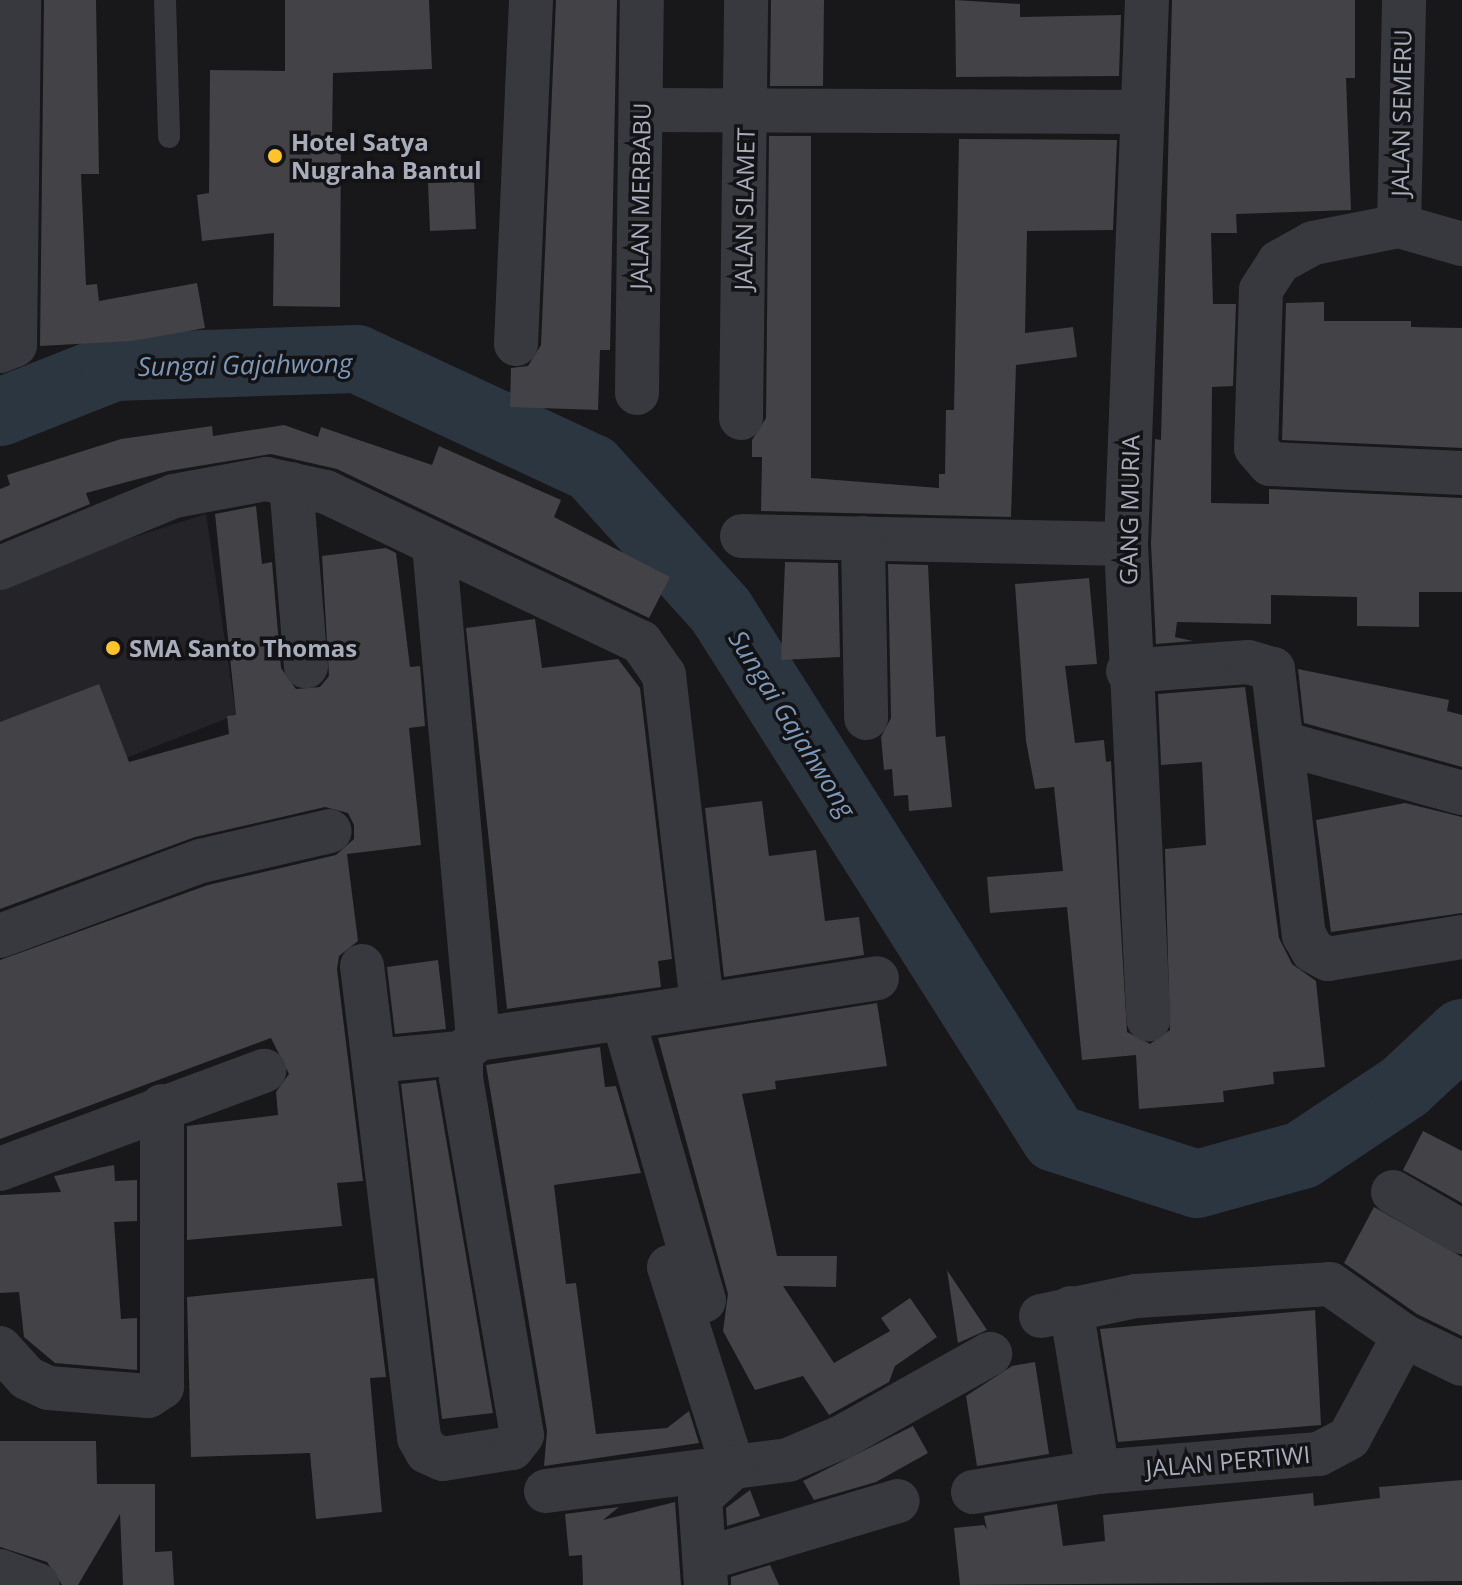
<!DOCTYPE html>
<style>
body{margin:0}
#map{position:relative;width:1462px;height:1585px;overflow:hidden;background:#18171a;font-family:"Open Sans",sans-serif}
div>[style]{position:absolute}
.built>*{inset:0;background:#242327}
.river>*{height:68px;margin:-34px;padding:0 34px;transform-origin:34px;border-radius:34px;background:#2c3640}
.building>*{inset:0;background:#424247}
.service>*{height:22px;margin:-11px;padding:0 11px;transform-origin:11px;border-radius:11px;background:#38393f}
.minor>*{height:44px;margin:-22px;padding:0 22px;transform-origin:22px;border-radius:22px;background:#38393f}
.dots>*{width:22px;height:22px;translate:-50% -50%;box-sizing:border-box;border:4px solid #131215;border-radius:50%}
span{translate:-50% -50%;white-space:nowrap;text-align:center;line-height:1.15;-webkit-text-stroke:7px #131215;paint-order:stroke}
.street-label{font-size:24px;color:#a8adbb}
.poi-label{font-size:24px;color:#a8adbb;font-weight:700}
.left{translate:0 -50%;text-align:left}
.water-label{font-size:26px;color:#7c99b9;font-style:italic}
</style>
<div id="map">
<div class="built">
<div style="clip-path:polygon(206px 514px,236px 715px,0 807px,0 580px)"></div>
</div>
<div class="river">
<div style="left:0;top:412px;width:123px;rotate:-21.5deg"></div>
<div style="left:114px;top:367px;width:243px;rotate:-1.9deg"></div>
<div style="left:357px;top:359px;width:259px;rotate:24.9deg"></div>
<div style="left:592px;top:468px;width:193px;rotate:47.9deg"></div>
<div style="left:721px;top:611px;width:624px;rotate:57.63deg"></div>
<div style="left:1055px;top:1138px;width:149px;rotate:17.9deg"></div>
<div style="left:1197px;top:1184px;width:109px;rotate:-15.4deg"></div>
<div style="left:1302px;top:1155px;width:123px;rotate:-33.7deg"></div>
<div style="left:1404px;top:1087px;width:79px;rotate:-43deg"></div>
</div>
<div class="building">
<div style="clip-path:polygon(44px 0,96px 0,99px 174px,81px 174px,86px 285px,97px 284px,99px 301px,197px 283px,205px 328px,132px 341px,40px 346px)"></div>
<div style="clip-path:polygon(285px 0,429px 0,432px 69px,333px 73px,332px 139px,341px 139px,340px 307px,273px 306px,274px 233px,202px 241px,197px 195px,209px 193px,210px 70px,285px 71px)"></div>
<div style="clip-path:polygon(556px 0,617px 0,610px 350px,600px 350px,598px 410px,510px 407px,511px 368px,528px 366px,541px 345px)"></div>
<div style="clip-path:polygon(771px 0,824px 0,823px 86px,770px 86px)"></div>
<div style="clip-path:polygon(955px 0,1020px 4px,1020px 17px,1121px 15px,1119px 76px,956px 77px)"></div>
<div style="clip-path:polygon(1172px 0,1355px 0,1355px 78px,1346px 78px,1351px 210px,1236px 214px,1237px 233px,1211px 233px,1213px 304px,1236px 304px,1233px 386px,1212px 387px,1211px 503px,1269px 504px,1269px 489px,1462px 498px,1462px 592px,1419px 592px,1419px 627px,1357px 626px,1357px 597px,1271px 595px,1271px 624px,1177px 622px,1175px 637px,1193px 641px,1156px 644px,1151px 544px,1155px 439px,1161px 440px)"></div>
<div style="clip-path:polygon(769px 136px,811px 136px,811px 478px,939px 488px,939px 474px,945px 474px,946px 410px,954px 410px,959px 139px,1117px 140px,1113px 230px,1027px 231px,1025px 333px,1073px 327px,1077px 357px,1016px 365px,1011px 517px,761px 511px,762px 457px,752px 457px,752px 440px,766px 418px)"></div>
<div style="clip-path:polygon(474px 181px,476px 229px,430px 231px,428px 183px)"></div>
<div style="clip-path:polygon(1324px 302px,1324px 321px,1411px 321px,1411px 327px,1462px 328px,1462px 448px,1282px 440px,1286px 303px)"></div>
<div style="clip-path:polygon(284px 425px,318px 437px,321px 427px,432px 465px,439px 446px,561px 500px,554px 517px,670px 577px,649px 618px,337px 469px,271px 454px,168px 471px,86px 493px,90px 504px,0 541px,0 489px,10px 485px,7px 475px,121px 439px,212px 426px,213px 436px)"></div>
<div style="clip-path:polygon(256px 506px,262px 564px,272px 562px,281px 668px,296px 689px,320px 687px,329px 676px,322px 556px,386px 548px,396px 553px,410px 667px,420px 666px,425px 726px,409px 728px,421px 845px,347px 854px,358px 941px,339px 956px,337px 969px,363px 1181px,337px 1183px,342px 1226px,187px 1240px,187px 1126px,278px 1115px,276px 1092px,289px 1074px,271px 1038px,0 1139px,0 960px,208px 885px,336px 855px,354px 839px,354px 825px,348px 813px,325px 807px,195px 837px,0 909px,0 722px,99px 684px,129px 762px,229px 734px,227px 716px,236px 715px,215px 514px)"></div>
<div style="clip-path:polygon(785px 562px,838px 563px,840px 657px,781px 660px)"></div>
<div style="clip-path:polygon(888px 564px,928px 565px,936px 737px,945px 736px,952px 807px,909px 811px,908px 795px,894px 796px,892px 769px,884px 770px,881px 737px,891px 718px)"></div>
<div style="clip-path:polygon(1089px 578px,1097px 664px,1065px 666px,1075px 743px,1104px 740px,1106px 762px,1111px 761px,1127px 1032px,1150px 1044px,1170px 1030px,1165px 849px,1206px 845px,1202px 762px,1161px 765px,1158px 694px,1245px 687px,1279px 938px,1292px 964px,1316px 981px,1325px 1067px,1273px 1072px,1274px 1084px,1223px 1091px,1224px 1102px,1139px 1109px,1136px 1055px,1082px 1060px,1067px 907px,990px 913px,987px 877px,1063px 871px,1054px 787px,1035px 789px,1026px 741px,1015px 584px)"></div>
<div style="clip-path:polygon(535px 619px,542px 668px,618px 659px,640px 688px,672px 959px,658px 961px,661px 987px,507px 1009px,466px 628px)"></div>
<div style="clip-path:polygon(1298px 669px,1449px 700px,1447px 711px,1462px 715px,1462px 767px,1304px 723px)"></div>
<div style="clip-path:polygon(762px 801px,769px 856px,816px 850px,825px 921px,859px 917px,864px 955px,724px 977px,705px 808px)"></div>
<div style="clip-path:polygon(1405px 803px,1462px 817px,1462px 913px,1331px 932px,1316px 820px)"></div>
<div style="clip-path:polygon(438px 960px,446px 1029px,395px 1034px,387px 967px)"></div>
<div style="clip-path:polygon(877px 1003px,887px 1066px,775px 1081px,776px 1089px,742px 1094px,777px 1256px,837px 1256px,836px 1287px,783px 1286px,834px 1363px,890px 1331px,881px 1318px,910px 1298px,937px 1337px,895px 1366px,889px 1382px,829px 1415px,803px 1376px,755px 1390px,723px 1331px,728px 1294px,658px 1038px)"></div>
<div style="clip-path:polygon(600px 1047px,605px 1087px,616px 1086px,641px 1173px,554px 1185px,566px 1284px,576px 1283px,596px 1434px,667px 1428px,689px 1411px,699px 1443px,544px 1466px,547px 1431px,486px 1065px)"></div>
<div style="clip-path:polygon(436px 1080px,493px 1413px,442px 1419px,401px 1084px)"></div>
<div style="clip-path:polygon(1423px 1131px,1462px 1151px,1462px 1203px,1403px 1170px)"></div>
<div style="clip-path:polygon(114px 1165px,115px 1181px,137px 1180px,137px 1221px,114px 1222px,121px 1319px,137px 1318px,137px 1370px,55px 1363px,24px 1337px,19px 1292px,0 1293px,0 1195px,61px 1192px,54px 1176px)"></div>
<div style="clip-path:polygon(1374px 1207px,1462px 1257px,1462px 1336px,1417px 1314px,1344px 1263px)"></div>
<div style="clip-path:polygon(947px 1270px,987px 1330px,958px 1343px)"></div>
<div style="clip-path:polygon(374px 1278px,386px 1377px,370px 1378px,382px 1512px,316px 1519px,310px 1453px,191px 1457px,187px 1297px)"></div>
<div style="clip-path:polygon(1315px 1310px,1321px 1425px,1118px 1442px,1100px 1329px)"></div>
<div style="clip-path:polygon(1035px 1362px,1049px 1454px,977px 1466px,966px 1396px,1012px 1366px)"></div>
<div style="clip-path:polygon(913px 1426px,928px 1453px,876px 1482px,814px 1500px,803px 1481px)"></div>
<div style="clip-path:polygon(0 1441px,96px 1441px,97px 1484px,155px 1484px,155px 1552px,172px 1551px,174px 1585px,123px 1585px,120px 1514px,78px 1585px,62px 1585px,47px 1562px,0 1547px)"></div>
<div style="clip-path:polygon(1462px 1480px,1462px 1581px,960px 1585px,954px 1528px,984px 1525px,987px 1530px,984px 1516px,1057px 1504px,1063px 1546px,1105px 1541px,1103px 1515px,1313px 1493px,1314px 1506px,1380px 1498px,1379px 1487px)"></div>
<div style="clip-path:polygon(750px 1490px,760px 1516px,727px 1526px,726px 1508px)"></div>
<div style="clip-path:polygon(675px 1502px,681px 1585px,583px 1585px,582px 1555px,569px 1556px,565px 1514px,619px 1507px,603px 1520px)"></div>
<div style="clip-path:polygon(770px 1565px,779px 1585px,731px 1585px,731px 1577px)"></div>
</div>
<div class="service">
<div style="left:165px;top:0;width:137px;rotate:88.3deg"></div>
</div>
<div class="minor">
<div style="left:1147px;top:0;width:544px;rotate:92.21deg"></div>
<div style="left:1126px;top:544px;width:476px;rotate:87.3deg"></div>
<div style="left:641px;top:110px;width:501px;rotate:0.23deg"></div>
<div style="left:1399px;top:226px;width:226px;rotate:-88.7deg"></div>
<div style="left:1462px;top:244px;width:66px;rotate:-164.1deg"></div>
<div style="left:1399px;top:226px;width:88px;rotate:168.8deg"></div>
<div style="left:1313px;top:243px;width:39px;rotate:151deg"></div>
<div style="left:1279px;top:262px;width:33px;rotate:123deg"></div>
<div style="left:1261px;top:290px;width:158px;rotate:91.8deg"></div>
<div style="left:1256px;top:448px;width:21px;rotate:49deg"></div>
<div style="left:1270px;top:464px;width:192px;rotate:2.7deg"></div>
<div style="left:516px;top:344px;width:344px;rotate:-87.5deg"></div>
<div style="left:0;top:351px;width:16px;rotate:-22deg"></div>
<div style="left:15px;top:345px;width:345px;rotate:-89.3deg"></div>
<div style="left:637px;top:393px;width:393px;rotate:-89.3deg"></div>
<div style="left:741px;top:418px;width:418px;rotate:-89.3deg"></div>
<div style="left:291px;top:484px;width:183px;rotate:85.3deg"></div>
<div style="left:742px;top:536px;width:384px;rotate:1.2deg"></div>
<div style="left:863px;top:538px;width:180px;rotate:89deg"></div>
<div style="left:434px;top:545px;width:496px;rotate:84.9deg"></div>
<div style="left:0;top:568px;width:188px;rotate:-22.5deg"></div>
<div style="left:174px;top:496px;width:94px;rotate:-10.5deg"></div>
<div style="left:266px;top:479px;width:61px;rotate:12.2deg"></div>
<div style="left:326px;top:492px;width:349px;rotate:25.5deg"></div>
<div style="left:641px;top:642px;width:40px;rotate:55.1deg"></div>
<div style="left:664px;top:675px;width:331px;rotate:83.4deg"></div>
<div style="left:1128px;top:671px;width:120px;rotate:-4.3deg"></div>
<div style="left:1248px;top:662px;width:26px;rotate:16deg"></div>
<div style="left:1273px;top:669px;width:268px;rotate:83.4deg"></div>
<div style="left:1304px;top:935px;width:18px;rotate:61deg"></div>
<div style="left:1313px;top:951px;width:17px;rotate:28deg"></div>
<div style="left:1328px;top:959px;width:136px;rotate:-9.3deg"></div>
<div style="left:1282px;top:743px;width:187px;rotate:15.5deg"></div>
<div style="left:0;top:936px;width:215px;rotate:-20.5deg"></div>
<div style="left:201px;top:861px;width:132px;rotate:-13.1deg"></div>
<div style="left:362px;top:966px;width:475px;rotate:83.1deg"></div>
<div style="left:419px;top:1438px;width:16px;rotate:60deg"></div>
<div style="left:427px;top:1452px;width:17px;rotate:24deg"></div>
<div style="left:443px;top:1459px;width:70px;rotate:-9.1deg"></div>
<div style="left:512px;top:1448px;width:16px;rotate:-52deg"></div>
<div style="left:522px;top:1435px;width:362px;rotate:-99.7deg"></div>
<div style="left:461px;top:1078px;width:25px;rotate:-90deg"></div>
<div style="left:461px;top:1053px;width:22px;rotate:-39deg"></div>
<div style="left:478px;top:1039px;width:147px;rotate:-8.2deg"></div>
<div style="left:623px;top:1018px;width:294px;rotate:74deg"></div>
<div style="left:623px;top:1018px;width:257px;rotate:-8.9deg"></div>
<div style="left:374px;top:1061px;width:87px;rotate:-5.3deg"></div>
<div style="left:0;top:1169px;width:282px;rotate:-20.4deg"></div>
<div style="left:1393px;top:1192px;width:80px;rotate:30.1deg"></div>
<div style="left:669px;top:1267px;width:210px;rotate:72.3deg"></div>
<div style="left:1071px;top:1308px;width:166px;rotate:80.7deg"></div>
<div style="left:1041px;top:1316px;width:97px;rotate:-11.9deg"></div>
<div style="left:1136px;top:1296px;width:194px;rotate:-3.5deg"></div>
<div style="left:1330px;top:1284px;width:90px;rotate:35.1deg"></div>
<div style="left:0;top:1348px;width:40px;rotate:48deg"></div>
<div style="left:27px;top:1378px;width:23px;rotate:25deg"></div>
<div style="left:48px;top:1388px;width:100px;rotate:4.6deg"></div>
<div style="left:148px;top:1396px;width:17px;rotate:-33deg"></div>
<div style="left:162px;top:1387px;width:281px;rotate:-90deg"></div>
<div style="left:546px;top:1491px;width:244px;rotate:-7.3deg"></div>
<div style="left:788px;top:1460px;width:59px;rotate:-23.1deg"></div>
<div style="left:842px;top:1437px;width:170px;rotate:-29.3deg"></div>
<div style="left:973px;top:1492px;width:127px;rotate:-9.1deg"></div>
<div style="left:1098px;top:1472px;width:222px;rotate:-4.7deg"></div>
<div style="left:1319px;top:1454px;width:34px;rotate:-28deg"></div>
<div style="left:1349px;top:1438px;width:116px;rotate:-61.7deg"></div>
<div style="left:1404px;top:1336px;width:64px;rotate:25.8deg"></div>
<div style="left:708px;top:1558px;width:198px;rotate:-16.7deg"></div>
<div style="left:0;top:1571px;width:40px;rotate:20.2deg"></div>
<div style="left:706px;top:1585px;width:87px;rotate:-93.9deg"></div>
<div style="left:700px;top:1498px;width:45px;rotate:-43.2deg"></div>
</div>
<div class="dots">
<div style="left:275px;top:156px;background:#ffc42a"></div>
<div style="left:113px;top:648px;background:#ffc42a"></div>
</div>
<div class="street-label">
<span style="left:1401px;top:113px;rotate:-89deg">JALAN SEMERU</span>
<span style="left:640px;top:196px;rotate:-89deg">JALAN MERBABU</span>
<span style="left:744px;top:209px;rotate:-89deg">JALAN SLAMET</span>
<span style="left:1129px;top:510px;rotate:-89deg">GANG MURIA</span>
<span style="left:1228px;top:1461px;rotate:-5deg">JALAN PERTIWI</span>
</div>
<div class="poi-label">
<span class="left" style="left:291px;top:156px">Hotel Satya<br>Nugraha Bantul</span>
<span class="left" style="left:129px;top:648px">SMA Santo Thomas</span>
</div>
<div class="water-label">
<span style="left:245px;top:365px;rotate:-1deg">Sungai Gajahwong</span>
<span style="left:792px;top:724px;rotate:58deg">Sungai Gajahwong</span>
</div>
</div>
